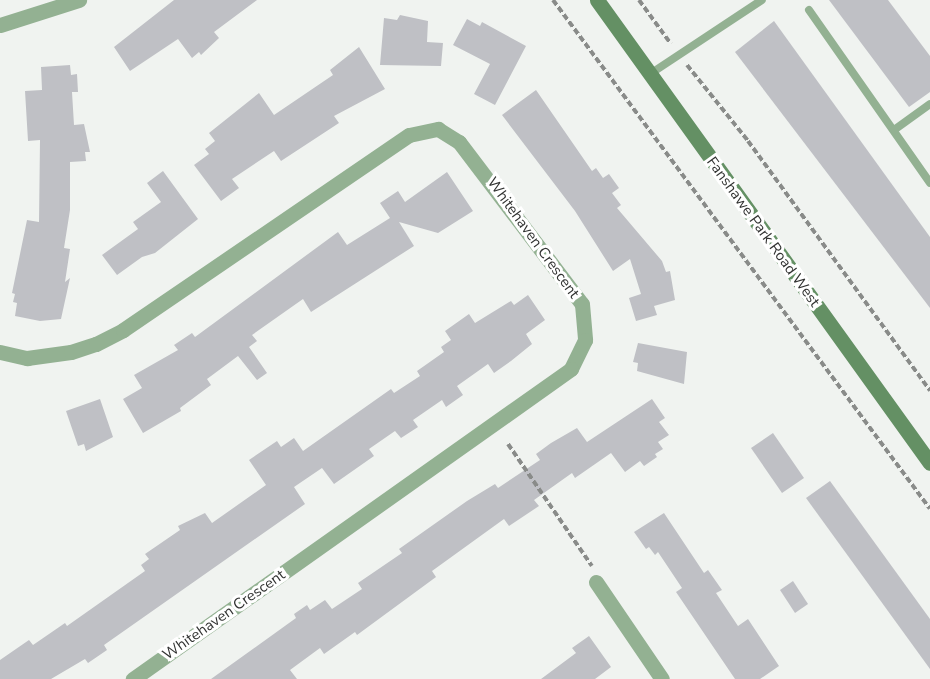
<!DOCTYPE html>
<style>
body{margin:0}
#map{position:relative;width:930px;height:679px;overflow:hidden;background:#f0f3f0;font-family:"Nunito Sans",sans-serif}
div>[style]{position:absolute}
.building>*{inset:0;background:#bfc0c5}
.path>*{height:4px;margin-top:-2px;transform-origin:0;background:repeating-linear-gradient(90deg,#898b89 0 6px,transparent 0 9px)}
.service>*{height:8px;margin:-4px;padding:0 4px;transform-origin:4px;border-radius:4px;background:#93b192}
.minor>*{height:15px;margin:-7.5px;padding:0 7.5px;transform-origin:7.5px;border-radius:7.5px;background:#93b192}
.tertiary>*{height:15px;margin:-7.5px;padding:0 7.5px;transform-origin:7.5px;border-radius:7.5px;background:#93b192}
.secondary>*{height:15px;margin:-7.5px;padding:0 7.5px;transform-origin:7.5px;border-radius:7.5px;background:#649064}
span{translate:-50% -50%;white-space:nowrap;text-align:center;line-height:1.15;-webkit-text-stroke:6px #fff;paint-order:stroke}
.street-label{font-size:15px;color:#313231}
</style>
<div id="map">
<div class="building">
<div style="clip-path:polygon(174px 0,257px 0,214px 32px,219px 38px,201px 55px,199px 52px,192px 58px,178px 39px,130px 71px,114px 47px)"></div>
<div style="clip-path:polygon(829px 0,888px 0,930px 56px,930px 92px,909px 107px)"></div>
<div style="clip-path:polygon(400px 15px,428px 21px,427px 42px,443px 43px,441px 66px,380px 65px,384px 18px,397px 20px)"></div>
<div style="clip-path:polygon(467px 19px,480px 26px,482px 22px,526px 46px,495px 105px,474px 94px,490px 64px,453px 45px)"></div>
<div style="clip-path:polygon(774px 21px,930px 237px,930px 308px,735px 52px)"></div>
<div style="clip-path:polygon(359px 47px,385px 89px,334px 116px,339px 123px,281px 161px,274px 151px,232px 179px,239px 188px,221px 201px,194px 165px,209px 154px,205px 149px,215px 141px,209px 133px,259px 93px,274px 115px,333px 75px,330px 70px)"></div>
<div style="clip-path:polygon(70px 65px,71px 75px,77px 74px,78px 92px,72px 92px,74px 125px,84px 124px,90px 152px,85px 152px,86px 161px,70px 162px,70px 210px,64px 248px,70px 249px,65px 282px,70px 278px,61px 319px,40px 321px,15px 316px,17px 303px,13px 302px,15px 294px,12px 293px,27px 220px,39px 222px,40px 140px,28px 141px,25px 91px,42px 90px,41px 67px)"></div>
<div style="clip-path:polygon(536px 90px,592px 171px,596px 168px,603px 178px,609px 174px,619px 188px,612px 193px,621px 205px,617px 208px,662px 261px,666px 272px,670px 271px,675px 300px,654px 306px,657px 315px,636px 321px,629px 298px,641px 294px,630px 259px,613px 271px,575px 211px,502px 115px)"></div>
<div style="clip-path:polygon(163px 171px,198px 219px,155px 253px,142px 257px,117px 275px,102px 255px,138px 229px,133px 222px,161px 202px,147px 183px)"></div>
<div style="clip-path:polygon(447px 172px,473px 211px,438px 233px,399px 222px,414px 246px,311px 312px,303px 299px,252px 335px,257px 341px,249px 347px,267px 373px,257px 380px,238px 356px,207px 379px,211px 385px,180px 408px,181px 411px,143px 433px,123px 399px,142px 388px,134px 375px,178px 350px,174px 345px,192px 333px,195px 337px,338px 232px,347px 245px,390px 218px,380px 203px,398px 191px,405px 202px)"></div>
<div style="clip-path:polygon(528px 295px,545px 320px,526px 334px,532px 344px,511px 361px,494px 373px,488px 364px,457px 386px,463px 395px,446px 407px,442px 400px,413px 420px,418px 427px,401px 438px,395px 431px,369px 449px,374px 456px,334px 484px,322px 468px,294px 487px,305px 504px,104px 645px,107px 650px,88px 663px,85px 659px,51px 679px,0 679px,0 660px,29px 640px,33px 645px,65px 623px,67px 626px,145px 571px,141px 565px,149px 559px,145px 554px,180px 530px,178px 526px,205px 513px,212px 523px,266px 485px,249px 460px,277px 441px,281px 447px,294px 438px,303px 451px,391px 389px,394px 393px,420px 376px,417px 371px,444px 352px,441px 347px,451px 340px,445px 331px,469px 314px,475px 323px,511px 301px,514px 305px)"></div>
<div style="clip-path:polygon(638px 343px,687px 352px,684px 384px,637px 371px,638px 363px,633px 362px)"></div>
<div style="clip-path:polygon(100px 399px,113px 437px,86px 451px,84px 444px,78px 446px,66px 411px)"></div>
<div style="clip-path:polygon(652px 399px,665px 418px,659px 422px,669px 435px,658px 442px,663px 449px,655px 454px,657px 457px,644px 466px,640px 461px,625px 472px,611px 453px,575px 478px,572px 473px,534px 500px,539px 506px,509px 526px,504px 519px,432px 571px,436px 577px,357px 635px,355px 632px,324px 654px,320px 648px,290px 670px,297px 679px,211px 679px,296px 618px,294px 614px,307px 605px,310px 610px,325px 600px,332px 609px,362px 589px,358px 583px,402px 553px,399px 549px,467px 501px,495px 484px,498px 488px,540px 460px,536px 454px,551px 443px,577px 428px,587px 442px)"></div>
<div style="clip-path:polygon(773px 433px,804px 478px,782px 493px,751px 448px)"></div>
<div style="clip-path:polygon(830px 481px,930px 619px,930px 669px,806px 498px)"></div>
<div style="clip-path:polygon(664px 513px,704px 573px,708px 570px,722px 590px,716px 593px,738px 626px,748px 619px,779px 666px,760px 679px,735px 679px,676px 592px,682px 588px,658px 552px,655px 555px,649px 547px,646px 549px,634px 532px)"></div>
<div style="clip-path:polygon(793px 581px,808px 604px,795px 613px,780px 590px)"></div>
<div style="clip-path:polygon(589px 636px,611px 667px,595px 679px,541px 679px,576px 653px,572px 648px)"></div>
</div>
<div class="path">
<div style="left:553px;top:0;width:633px;rotate:53.47deg"></div>
<div style="left:639px;top:0;width:54px;rotate:54deg"></div>
<div style="left:687px;top:65px;width:97px;rotate:51.2deg"></div>
<div style="left:748px;top:141px;width:309px;rotate:53.9deg"></div>
<div style="left:508px;top:444px;width:148px;rotate:55.5deg"></div>
</div>
<div class="service">
<div style="left:809px;top:10px;width:211px;rotate:55deg"></div>
<div style="left:650px;top:74px;width:134px;rotate:-33.5deg"></div>
<div style="left:894px;top:130px;width:44px;rotate:-35.8deg"></div>
</div>
<div class="minor">
<div style="left:0;top:352px;width:28px;rotate:13deg"></div>
<div style="left:27px;top:358px;width:44px;rotate:-7.8deg"></div>
<div style="left:71px;top:352px;width:26px;rotate:-18deg"></div>
<div style="left:96px;top:344px;width:30px;rotate:-27deg"></div>
<div style="left:123px;top:330px;width:346px;rotate:-34.3deg"></div>
<div style="left:409px;top:135px;width:30px;rotate:-12deg"></div>
<div style="left:438px;top:129px;width:25px;rotate:32deg"></div>
<div style="left:459px;top:142px;width:203px;rotate:52.8deg"></div>
<div style="left:582px;top:304px;width:36px;rotate:85deg"></div>
<div style="left:585px;top:340px;width:32px;rotate:116deg"></div>
<div style="left:571px;top:369px;width:537px;rotate:144.71deg"></div>
<div style="left:596px;top:582px;width:117px;rotate:55.8deg"></div>
</div>
<div class="tertiary">
<div style="left:0;top:25px;width:83px;rotate:-17.6deg"></div>
</div>
<div class="secondary">
<div style="left:597px;top:0;width:570px;rotate:54.28deg"></div>
</div>
<div class="street-label">
<span style="left:763px;top:232px;rotate:54deg">Fanshawe Park Road West</span>
<span style="left:533px;top:238px;rotate:54deg">Whitehaven Crescent</span>
<span style="left:224px;top:615px;rotate:-35deg">Whitehaven Crescent</span>
</div>
</div>
